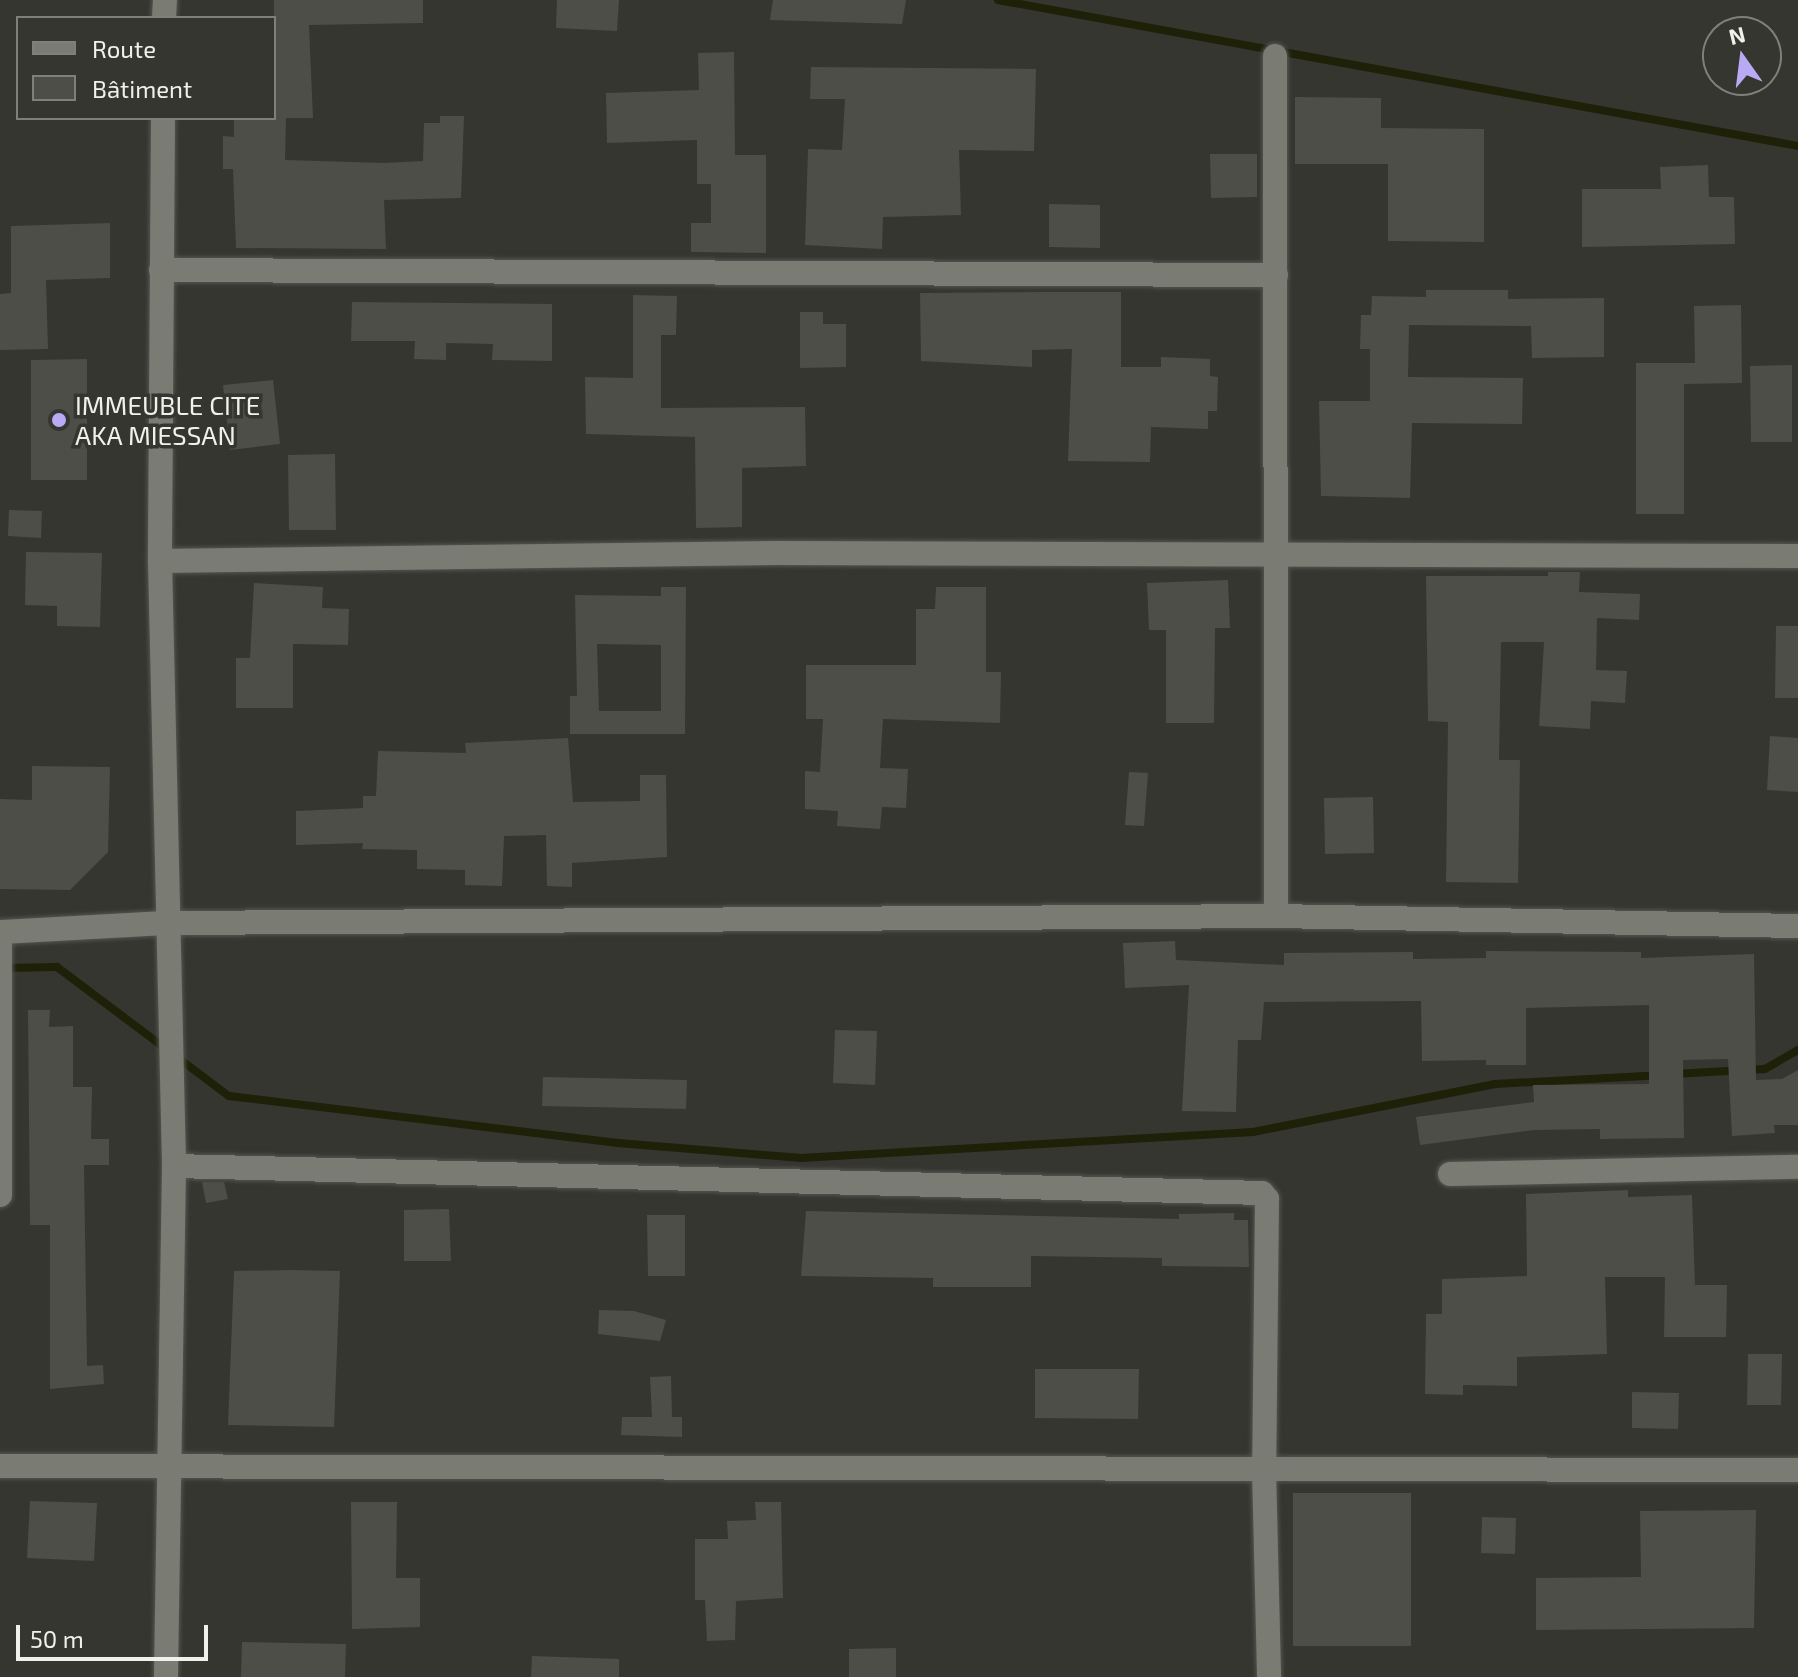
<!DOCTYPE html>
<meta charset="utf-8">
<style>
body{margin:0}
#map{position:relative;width:1798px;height:1677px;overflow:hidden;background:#353630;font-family:"Exo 2",sans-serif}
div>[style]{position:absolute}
.stream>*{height:8px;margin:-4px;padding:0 4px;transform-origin:4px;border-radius:4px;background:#1e2008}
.building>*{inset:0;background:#4d4e47}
.roads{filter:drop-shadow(0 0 2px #54554f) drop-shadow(0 0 2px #54554f)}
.minor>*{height:24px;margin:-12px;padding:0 12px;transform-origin:12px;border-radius:12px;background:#7a7c74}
.dots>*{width:22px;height:22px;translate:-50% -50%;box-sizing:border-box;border:4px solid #353630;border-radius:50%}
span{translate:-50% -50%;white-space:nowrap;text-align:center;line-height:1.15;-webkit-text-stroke:7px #353630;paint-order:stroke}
.poi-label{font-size:26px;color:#f0f0ec}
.left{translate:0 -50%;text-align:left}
.legend{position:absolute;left:16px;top:16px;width:260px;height:104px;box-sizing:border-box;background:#353630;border:2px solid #80807b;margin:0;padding:10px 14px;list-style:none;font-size:24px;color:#f0f0ec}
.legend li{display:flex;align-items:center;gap:16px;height:40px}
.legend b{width:40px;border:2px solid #80807b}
.north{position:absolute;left:1702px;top:16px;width:80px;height:80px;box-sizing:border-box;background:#353630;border:2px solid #80807b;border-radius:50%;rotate:346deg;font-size:22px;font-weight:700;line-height:32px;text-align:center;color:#f0f0ec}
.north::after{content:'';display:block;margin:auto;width:28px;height:36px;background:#baaaf6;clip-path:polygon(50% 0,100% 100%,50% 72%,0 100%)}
.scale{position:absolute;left:16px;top:1625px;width:192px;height:36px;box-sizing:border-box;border:4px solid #f0f0ec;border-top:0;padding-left:10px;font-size:24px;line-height:28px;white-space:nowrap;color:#f0f0ec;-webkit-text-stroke:6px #353630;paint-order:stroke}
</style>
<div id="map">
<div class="stream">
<div style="left:998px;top:0;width:813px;rotate:10.34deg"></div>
<div style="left:5px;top:968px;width:52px;rotate:-1.1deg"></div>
<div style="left:57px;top:967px;width:215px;rotate:36.9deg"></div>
<div style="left:229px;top:1096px;width:392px;rotate:6.9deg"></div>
<div style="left:618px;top:1143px;width:184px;rotate:4.7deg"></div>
<div style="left:801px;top:1158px;width:453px;rotate:-3.3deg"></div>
<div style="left:1253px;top:1132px;width:247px;rotate:-11.2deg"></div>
<div style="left:1495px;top:1084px;width:164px;rotate:-3.1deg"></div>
<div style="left:1673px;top:1074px;width:92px;rotate:-3.1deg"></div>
<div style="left:1765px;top:1069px;width:38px;rotate:-30deg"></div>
</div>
<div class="building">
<div style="clip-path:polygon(274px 0,423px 0,423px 23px,309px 25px,313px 118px,274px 118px)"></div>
<div style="clip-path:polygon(557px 0,619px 0,617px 31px,556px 28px)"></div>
<div style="clip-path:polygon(773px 0,906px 0,902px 24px,770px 20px)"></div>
<div style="clip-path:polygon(734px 52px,735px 155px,766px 155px,766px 253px,691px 252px,691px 223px,711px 223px,711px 184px,697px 184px,697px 140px,607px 143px,606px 93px,699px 90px,698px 53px)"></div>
<div style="clip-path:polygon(811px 67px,1036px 69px,1034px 151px,959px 150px,961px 215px,883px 217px,882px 249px,805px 245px,808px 149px,842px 150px,845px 99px,810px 99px)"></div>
<div style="clip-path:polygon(1295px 97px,1381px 98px,1381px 128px,1484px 129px,1484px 242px,1388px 241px,1388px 164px,1295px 164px)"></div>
<div style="clip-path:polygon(440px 116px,464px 116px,461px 198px,384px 200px,386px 249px,236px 248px,233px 169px,223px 169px,223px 136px,234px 137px,234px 118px,286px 118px,285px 160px,384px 163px,423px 161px,424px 123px,440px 123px)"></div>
<div style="clip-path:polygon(1210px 154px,1257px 154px,1257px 197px,1211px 198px)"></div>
<div style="clip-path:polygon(1708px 165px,1709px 197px,1734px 197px,1735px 244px,1582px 247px,1582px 189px,1661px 189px,1660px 167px)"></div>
<div style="clip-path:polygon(1049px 204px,1100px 205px,1100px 248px,1049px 247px)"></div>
<div style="clip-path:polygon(110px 223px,110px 278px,46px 280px,48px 349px,0 350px,0 294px,11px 293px,11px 226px)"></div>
<div style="clip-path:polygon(1426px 290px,1508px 290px,1508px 299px,1604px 298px,1604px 357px,1532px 358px,1531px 326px,1409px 325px,1408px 377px,1523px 378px,1522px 424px,1412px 423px,1410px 498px,1321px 496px,1319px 401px,1370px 401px,1370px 349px,1360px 349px,1361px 315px,1371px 315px,1372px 296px,1426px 297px)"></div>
<div style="clip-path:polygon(1043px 292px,1121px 292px,1121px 367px,1161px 367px,1161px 357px,1210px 359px,1210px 376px,1218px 377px,1217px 411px,1208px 411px,1208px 429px,1151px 427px,1150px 462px,1068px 461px,1072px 349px,1032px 350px,1032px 367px,921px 361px,920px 293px)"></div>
<div style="clip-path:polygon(633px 295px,677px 296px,676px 335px,661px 335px,661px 408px,805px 407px,806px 466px,742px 468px,742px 527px,696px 528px,695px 437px,586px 434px,585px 377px,633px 378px)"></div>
<div style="clip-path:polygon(352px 302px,552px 304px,552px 361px,492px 360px,493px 344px,446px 343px,446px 360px,414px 359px,415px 341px,351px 341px)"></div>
<div style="clip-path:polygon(1741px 305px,1742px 383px,1684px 384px,1684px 514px,1636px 514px,1636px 363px,1695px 363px,1694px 306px)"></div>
<div style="clip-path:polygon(800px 312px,823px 312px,823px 324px,846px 324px,846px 367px,800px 368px)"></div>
<div style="clip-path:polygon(87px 359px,87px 480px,31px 480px,31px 360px)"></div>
<div style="clip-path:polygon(1792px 365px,1792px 442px,1751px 442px,1750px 366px)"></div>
<div style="clip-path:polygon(273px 380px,280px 444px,230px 450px,223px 385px)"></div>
<div style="clip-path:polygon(335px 454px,336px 530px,289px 530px,288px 455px)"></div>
<div style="clip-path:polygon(9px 510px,42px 511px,41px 538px,8px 536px)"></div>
<div style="clip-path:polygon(26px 552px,102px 553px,100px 627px,57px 626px,57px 606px,25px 605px)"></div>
<div style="clip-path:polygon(1548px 572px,1580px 572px,1579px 592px,1640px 594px,1639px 620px,1597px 618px,1596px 670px,1627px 671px,1625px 703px,1591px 701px,1590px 729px,1539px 726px,1544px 642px,1501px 642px,1499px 760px,1520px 760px,1518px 883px,1446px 882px,1448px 722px,1428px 721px,1426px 576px,1548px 576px)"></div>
<div style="clip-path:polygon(1228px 580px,1230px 628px,1215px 628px,1214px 723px,1166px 723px,1166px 630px,1149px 630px,1147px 583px)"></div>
<div style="clip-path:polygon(254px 583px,323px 587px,322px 608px,349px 609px,348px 645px,293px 644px,293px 708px,236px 708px,236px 658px,250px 658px)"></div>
<div style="clip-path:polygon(evenodd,661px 587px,686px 587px,685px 734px,570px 734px,570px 696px,577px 696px,575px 595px,661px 596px,661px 587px,597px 644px,661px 645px,661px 711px,599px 711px,597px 644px)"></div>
<div style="clip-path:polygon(936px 587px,986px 587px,986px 672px,1001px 672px,1000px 723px,883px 719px,880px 768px,908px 769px,906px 808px,882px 807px,880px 829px,837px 826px,838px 811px,805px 809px,805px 771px,820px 772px,823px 719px,806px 719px,806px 665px,916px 665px,916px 609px,935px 609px)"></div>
<div style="clip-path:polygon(1776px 626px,1798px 626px,1798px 698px,1775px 698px)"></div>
<div style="clip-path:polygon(1770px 736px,1798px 738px,1798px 792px,1767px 790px)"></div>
<div style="clip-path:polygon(568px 738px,573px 802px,640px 801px,640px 775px,666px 775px,667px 857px,572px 863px,572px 887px,547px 886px,546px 835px,504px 836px,502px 886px,465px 885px,465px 870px,417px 869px,417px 850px,362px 849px,363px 843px,296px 845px,296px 811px,363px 808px,363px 796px,376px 796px,378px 751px,466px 753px,465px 743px)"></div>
<div style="clip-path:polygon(32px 766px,110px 767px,108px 852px,70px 890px,0 889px,0 799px,32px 800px)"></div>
<div style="clip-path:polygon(1129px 772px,1148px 773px,1144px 826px,1125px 825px)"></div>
<div style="clip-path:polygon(1373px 797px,1374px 853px,1325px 854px,1324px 798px)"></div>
<div style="clip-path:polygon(1175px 941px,1176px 960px,1284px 965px,1284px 953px,1413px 952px,1413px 959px,1486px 958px,1486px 951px,1641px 952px,1641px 958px,1754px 954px,1756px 1080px,1782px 1079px,1798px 1070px,1798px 1125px,1774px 1125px,1775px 1133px,1732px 1136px,1728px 1059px,1683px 1060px,1684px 1138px,1600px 1139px,1600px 1129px,1534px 1130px,1420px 1145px,1416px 1117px,1534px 1102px,1533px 1085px,1649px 1084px,1649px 1005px,1526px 1008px,1526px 1065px,1486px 1065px,1486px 1060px,1422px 1061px,1421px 1001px,1264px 1002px,1261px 1040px,1238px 1040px,1236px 1112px,1182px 1111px,1189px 985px,1125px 988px,1123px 943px)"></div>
<div style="clip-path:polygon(28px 1010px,50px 1010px,49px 1027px,73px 1026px,73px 1087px,92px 1087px,91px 1139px,109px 1139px,109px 1165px,84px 1165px,87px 1366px,103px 1365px,104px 1384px,50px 1389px,50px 1225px,30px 1225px)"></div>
<div style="clip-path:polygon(835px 1030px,877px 1031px,875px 1085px,833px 1083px)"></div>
<div style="clip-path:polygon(543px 1077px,687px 1080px,686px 1109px,542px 1106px)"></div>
<div style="clip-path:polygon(202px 1182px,224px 1182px,228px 1199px,206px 1203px)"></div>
<div style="clip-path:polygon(1628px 1190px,1628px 1197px,1692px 1195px,1695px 1285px,1727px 1285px,1726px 1337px,1664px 1337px,1665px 1277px,1605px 1277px,1607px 1354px,1517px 1357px,1517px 1386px,1463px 1385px,1463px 1395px,1425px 1394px,1426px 1314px,1442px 1314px,1442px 1279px,1527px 1276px,1526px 1194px)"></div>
<div style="clip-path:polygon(449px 1209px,451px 1261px,404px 1261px,404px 1210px)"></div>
<div style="clip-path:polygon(806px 1211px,1179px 1219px,1179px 1214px,1234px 1213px,1234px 1220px,1248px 1220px,1249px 1267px,1162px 1266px,1162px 1258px,1031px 1256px,1031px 1287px,933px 1287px,933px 1278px,801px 1276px)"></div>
<div style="clip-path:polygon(647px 1215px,685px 1215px,685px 1276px,648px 1276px)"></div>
<div style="clip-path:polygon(292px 1270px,340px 1271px,334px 1427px,228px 1425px,234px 1271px)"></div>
<div style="clip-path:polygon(599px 1310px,634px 1311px,666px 1320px,660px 1341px,598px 1334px)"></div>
<div style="clip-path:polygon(1748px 1354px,1782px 1354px,1781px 1405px,1747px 1405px)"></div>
<div style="clip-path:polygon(1035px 1369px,1139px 1369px,1138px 1419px,1035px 1418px)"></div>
<div style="clip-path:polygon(671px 1376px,672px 1417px,682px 1417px,682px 1437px,621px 1435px,622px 1417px,652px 1417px,650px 1377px)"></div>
<div style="clip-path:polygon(1632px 1392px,1679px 1393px,1678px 1429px,1632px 1428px)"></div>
<div style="clip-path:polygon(1293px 1493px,1411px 1493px,1411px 1646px,1293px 1646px)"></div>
<div style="clip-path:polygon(30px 1501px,97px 1503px,94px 1561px,27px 1558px)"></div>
<div style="clip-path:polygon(351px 1502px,397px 1502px,396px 1578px,420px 1578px,420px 1627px,352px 1629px)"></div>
<div style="clip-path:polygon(755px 1502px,781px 1502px,783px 1598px,736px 1601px,735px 1640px,707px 1641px,705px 1600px,695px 1600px,695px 1539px,728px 1539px,727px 1521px,756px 1520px)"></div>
<div style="clip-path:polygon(1756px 1510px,1754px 1628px,1536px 1630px,1536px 1578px,1641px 1577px,1640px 1511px)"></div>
<div style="clip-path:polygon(1482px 1517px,1516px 1518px,1515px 1554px,1481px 1553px)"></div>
<div style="clip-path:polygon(242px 1642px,346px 1644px,345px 1677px,241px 1677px)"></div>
<div style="clip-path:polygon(896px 1648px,896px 1677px,849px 1677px,849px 1649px)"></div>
<div style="clip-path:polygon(532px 1656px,619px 1659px,619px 1677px,531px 1677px)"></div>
</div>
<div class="roads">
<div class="minor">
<div style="left:164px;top:18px;width:18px;rotate:-87deg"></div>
<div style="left:1275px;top:56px;width:860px;rotate:89.93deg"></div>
<div style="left:1276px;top:916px;width:522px;rotate:1.1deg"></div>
<div style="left:163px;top:118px;width:443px;rotate:90.4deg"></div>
<div style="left:160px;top:561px;width:605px;rotate:88.67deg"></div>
<div style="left:174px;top:1166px;width:511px;rotate:90.9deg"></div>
<div style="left:161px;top:270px;width:1115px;rotate:0.26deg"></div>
<div style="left:160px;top:561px;width:615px;rotate:-0.75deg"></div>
<div style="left:775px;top:553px;width:1023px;rotate:0.17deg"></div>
<div style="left:0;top:932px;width:167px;rotate:-3.1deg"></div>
<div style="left:167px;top:923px;width:1109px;rotate:-0.36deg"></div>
<div style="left:174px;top:1166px;width:1088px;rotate:1.42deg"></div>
<div style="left:1262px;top:1193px;width:8px;rotate:50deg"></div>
<div style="left:1267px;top:1199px;width:270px;rotate:90.6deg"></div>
<div style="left:1264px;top:1469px;width:208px;rotate:88.6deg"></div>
<div style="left:1450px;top:1174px;width:348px;rotate:-1.2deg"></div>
<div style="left:0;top:1195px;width:263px;rotate:-90deg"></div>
<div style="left:0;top:1466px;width:1798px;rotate:0.13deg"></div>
</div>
</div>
<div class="dots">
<div style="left:59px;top:420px;background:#baaaf6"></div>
</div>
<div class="poi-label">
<span class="left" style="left:75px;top:420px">IMMEUBLE CITE<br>AKA MIESSAN</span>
</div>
<ul class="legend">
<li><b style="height:10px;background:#7a7c74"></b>Route</li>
<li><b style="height:22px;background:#4d4e47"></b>Bâtiment</li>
</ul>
<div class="north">N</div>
<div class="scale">50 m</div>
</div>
